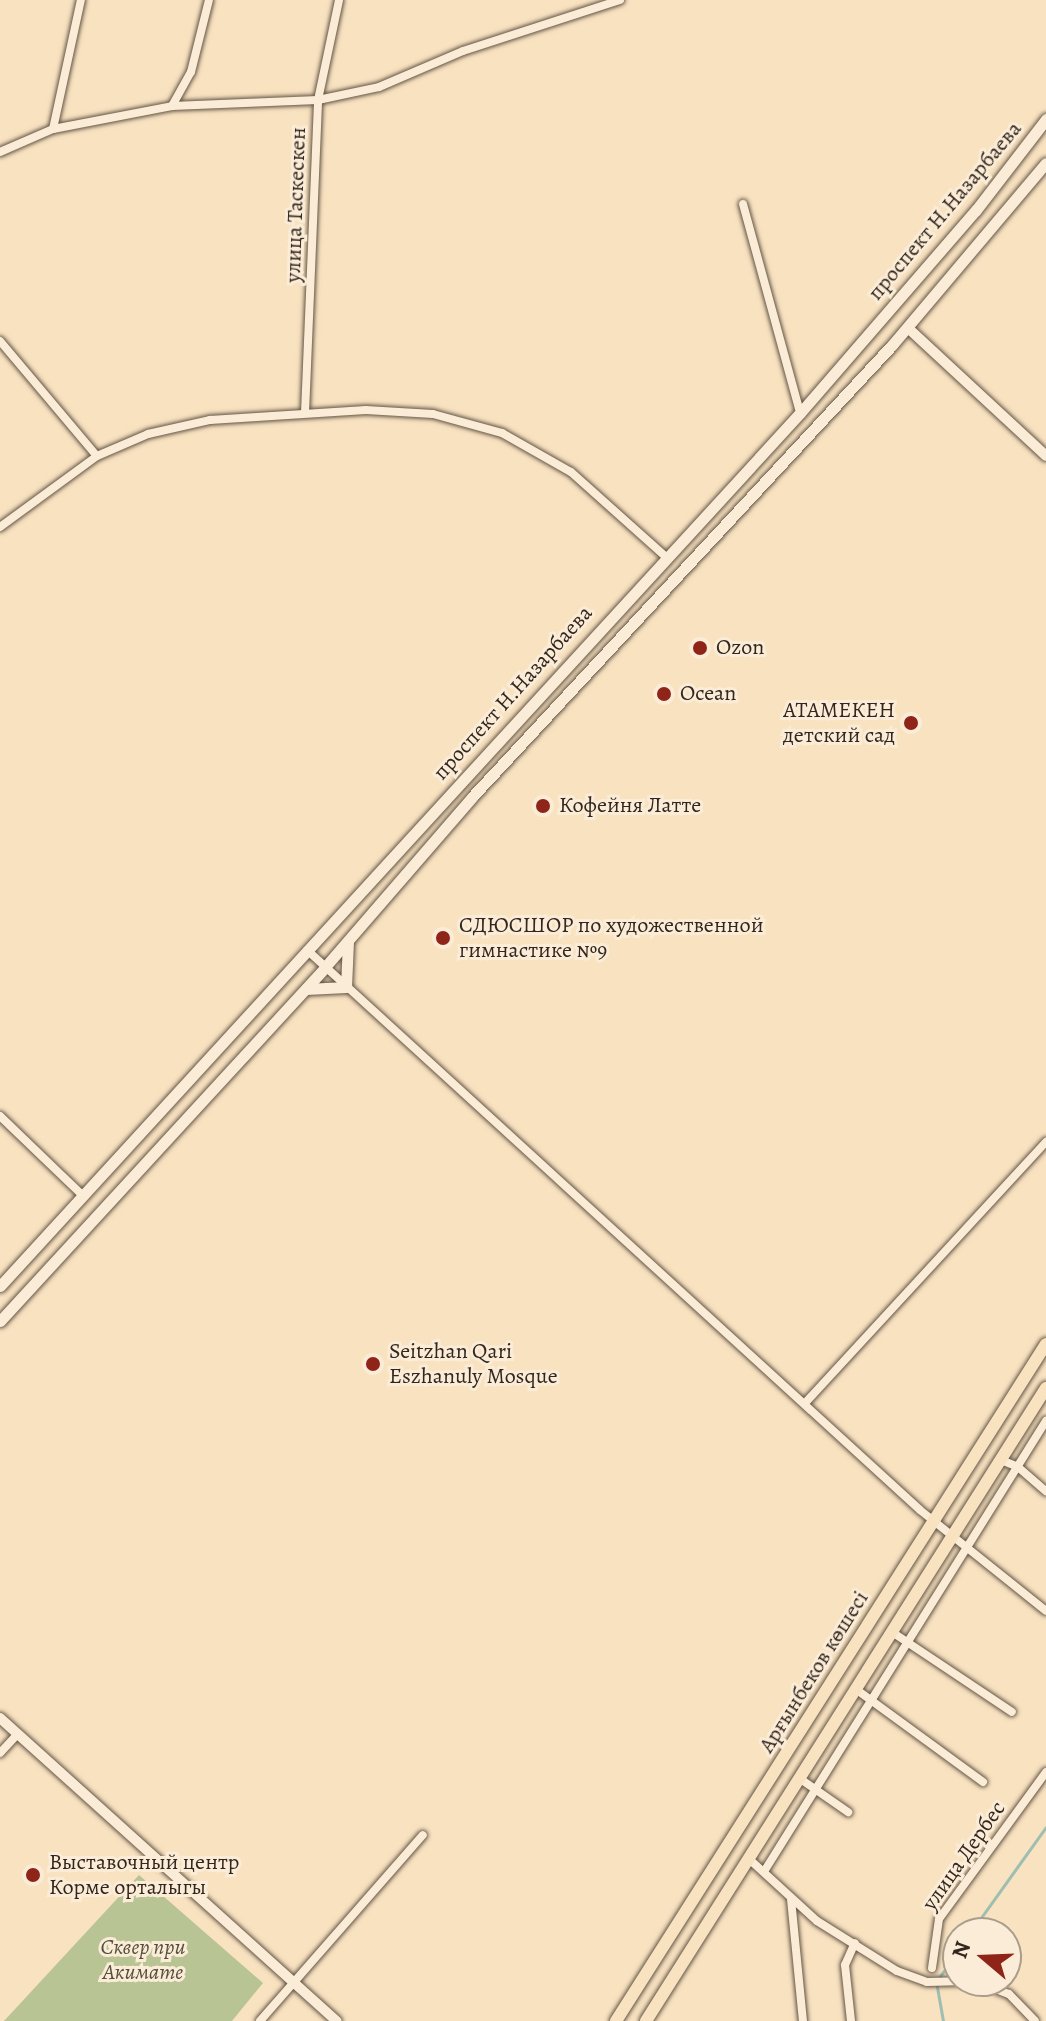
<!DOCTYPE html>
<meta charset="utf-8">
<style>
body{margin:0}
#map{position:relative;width:1046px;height:2021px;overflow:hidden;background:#f8e2c0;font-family:Alegreya,serif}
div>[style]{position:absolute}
.green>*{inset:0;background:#b9c495}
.stream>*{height:3px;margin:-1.5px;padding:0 1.5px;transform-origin:1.5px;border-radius:1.5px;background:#9dbeb1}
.roads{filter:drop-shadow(0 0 2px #645546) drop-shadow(0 0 2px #645546)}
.minor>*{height:8px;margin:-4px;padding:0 4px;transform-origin:4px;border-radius:4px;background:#faecd6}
.tertiary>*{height:10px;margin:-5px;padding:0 5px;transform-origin:5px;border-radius:5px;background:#faecd6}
.secondary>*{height:11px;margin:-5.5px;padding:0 5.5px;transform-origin:5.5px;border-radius:5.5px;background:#faecd6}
.primary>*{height:12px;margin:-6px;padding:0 6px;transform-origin:6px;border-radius:6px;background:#f8e2c0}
.dots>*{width:22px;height:22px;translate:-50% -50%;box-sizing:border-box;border:4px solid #faecd6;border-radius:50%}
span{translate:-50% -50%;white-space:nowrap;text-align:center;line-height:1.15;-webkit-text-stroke:6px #faecd6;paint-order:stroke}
.street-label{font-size:22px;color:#32261e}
.poi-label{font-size:22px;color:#32261e}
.left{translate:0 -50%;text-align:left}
.right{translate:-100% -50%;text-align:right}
.park-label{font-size:22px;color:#544e3c;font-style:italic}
.north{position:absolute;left:942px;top:1917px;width:80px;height:80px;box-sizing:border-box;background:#faecd6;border:2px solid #aa9d8c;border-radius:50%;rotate:289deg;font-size:22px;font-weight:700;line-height:32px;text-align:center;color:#32261e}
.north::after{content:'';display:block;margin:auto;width:28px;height:36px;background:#8f2418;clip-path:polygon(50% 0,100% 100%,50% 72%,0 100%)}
</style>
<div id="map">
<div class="green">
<div style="clip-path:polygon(139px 1875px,263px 1983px,232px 2021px,4px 2021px)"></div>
</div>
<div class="stream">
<div style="left:970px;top:1933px;width:130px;rotate:-54.4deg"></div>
<div style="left:943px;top:2021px;width:40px;rotate:-100deg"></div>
<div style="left:936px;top:1982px;width:38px;rotate:-55deg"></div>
</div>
<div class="roads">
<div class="minor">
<div style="left:172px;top:106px;width:39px;rotate:-61deg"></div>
<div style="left:191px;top:72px;width:74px;rotate:-76deg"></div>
<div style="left:53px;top:129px;width:132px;rotate:-77.8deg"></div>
<div style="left:0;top:152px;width:58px;rotate:-23.5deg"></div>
<div style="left:53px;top:129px;width:121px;rotate:-10.9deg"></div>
<div style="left:172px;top:106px;width:146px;rotate:-2.4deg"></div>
<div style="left:318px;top:100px;width:62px;rotate:-12deg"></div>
<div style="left:379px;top:87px;width:91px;rotate:-23.2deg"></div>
<div style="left:463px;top:51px;width:165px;rotate:-18deg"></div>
<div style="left:743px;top:204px;width:217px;rotate:74.7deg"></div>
<div style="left:0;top:341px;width:150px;rotate:49.9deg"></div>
<div style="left:97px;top:456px;width:56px;rotate:-23.3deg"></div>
<div style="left:148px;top:434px;width:64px;rotate:-12.7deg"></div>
<div style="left:210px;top:420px;width:156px;rotate:-3.7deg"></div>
<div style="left:366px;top:410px;width:67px;rotate:3.4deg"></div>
<div style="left:433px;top:414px;width:72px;rotate:15.4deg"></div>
<div style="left:502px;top:433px;width:79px;rotate:29.5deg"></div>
<div style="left:571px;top:472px;width:126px;rotate:41.8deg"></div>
<div style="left:305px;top:413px;width:313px;rotate:-87.6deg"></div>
<div style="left:318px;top:100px;width:102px;rotate:-78.1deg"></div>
<div style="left:0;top:527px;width:120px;rotate:-36.2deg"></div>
<div style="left:307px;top:950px;width:830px;rotate:42.41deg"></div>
<div style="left:920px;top:1510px;width:161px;rotate:38.7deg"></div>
<div style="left:0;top:1116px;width:115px;rotate:43.9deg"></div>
<div style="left:806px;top:1402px;width:354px;rotate:-47.3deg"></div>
<div style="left:1001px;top:1460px;width:18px;rotate:22deg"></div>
<div style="left:1018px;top:1467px;width:37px;rotate:41deg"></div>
<div style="left:892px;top:1632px;width:144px;rotate:33.7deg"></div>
<div style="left:857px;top:1690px;width:156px;rotate:36.1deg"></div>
<div style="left:0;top:1753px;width:26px;rotate:-47deg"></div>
<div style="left:799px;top:1778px;width:60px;rotate:34.8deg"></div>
<div style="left:748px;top:1858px;width:93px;rotate:42.4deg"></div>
<div style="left:817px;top:1921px;width:94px;rotate:32deg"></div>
<div style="left:897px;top:1971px;width:32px;rotate:20deg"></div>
<div style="left:927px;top:1982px;width:41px;rotate:-1.4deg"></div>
<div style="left:765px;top:1870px;width:530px;rotate:-57.96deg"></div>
<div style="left:791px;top:1899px;width:123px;rotate:84.4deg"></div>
<div style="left:932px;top:1968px;width:49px;rotate:-81.9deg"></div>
<div style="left:939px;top:1919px;width:182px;rotate:-53.9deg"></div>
<div style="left:975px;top:1981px;width:36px;rotate:21deg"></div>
<div style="left:1009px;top:1994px;width:37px;rotate:46deg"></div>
<div style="left:260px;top:2021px;width:247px;rotate:-48.8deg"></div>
<div style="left:851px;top:2021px;width:56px;rotate:-96.1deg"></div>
<div style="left:845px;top:1965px;width:24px;rotate:-66deg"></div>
</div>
<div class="tertiary">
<div style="left:908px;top:328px;width:188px;rotate:42.8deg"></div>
<div style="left:0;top:1718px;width:453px;rotate:42deg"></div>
</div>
<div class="secondary">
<div style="left:306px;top:989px;width:40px;rotate:-2.9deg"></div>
<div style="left:346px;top:987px;width:46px;rotate:-87.5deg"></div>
<div style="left:0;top:1286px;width:1184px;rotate:-47.5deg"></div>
<div style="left:800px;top:413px;width:269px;rotate:-49.1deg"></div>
<div style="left:976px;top:210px;width:115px;rotate:-52.4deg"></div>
<div style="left:0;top:1321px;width:481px;rotate:-47.4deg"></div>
<div style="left:325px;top:967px;width:225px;rotate:-49.1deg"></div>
<div style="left:472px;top:797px;width:617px;rotate:-47.1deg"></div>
<div style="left:892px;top:345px;width:238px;rotate:-49.8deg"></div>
</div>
<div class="primary">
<div style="left:616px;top:2021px;width:802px;rotate:-57.58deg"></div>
<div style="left:646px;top:2021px;width:749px;rotate:-57.71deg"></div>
</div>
</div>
<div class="dots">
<div style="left:700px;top:648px;background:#8f2418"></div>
<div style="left:664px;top:694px;background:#8f2418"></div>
<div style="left:911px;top:723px;background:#8f2418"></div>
<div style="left:543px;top:806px;background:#8f2418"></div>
<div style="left:443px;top:938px;background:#8f2418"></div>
<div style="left:373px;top:1364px;background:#8f2418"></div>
<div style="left:33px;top:1875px;background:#8f2418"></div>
</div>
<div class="street-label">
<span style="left:296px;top:205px;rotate:-88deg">улица Таскескен</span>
<span style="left:945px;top:211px;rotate:-50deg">проспект Н.Назарбаева</span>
<span style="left:513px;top:693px;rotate:-48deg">проспект Н.Назарбаева</span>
<span style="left:814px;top:1672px;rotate:-58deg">Арғынбеков көшесі</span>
<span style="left:964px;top:1856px;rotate:-55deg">улица Дербес</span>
</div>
<div class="poi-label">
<span class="left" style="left:716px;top:648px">Ozon</span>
<span class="left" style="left:680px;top:694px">Ocean</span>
<span class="right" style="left:895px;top:723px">АТАМЕКЕН<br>детский сад</span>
<span class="left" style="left:559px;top:806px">Кофейня Латте</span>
<span class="left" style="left:459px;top:938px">СДЮСШОР по художественной<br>гимнастике №9</span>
<span class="left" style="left:389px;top:1364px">Seitzhan Qari<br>Eszhanuly Mosque</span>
<span class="left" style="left:49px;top:1875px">Выставочный центр<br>Корме орталыгы</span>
</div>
<div class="park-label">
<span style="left:143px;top:1960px">Сквер при<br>Акимате</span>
</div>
<div class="north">N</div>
</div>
